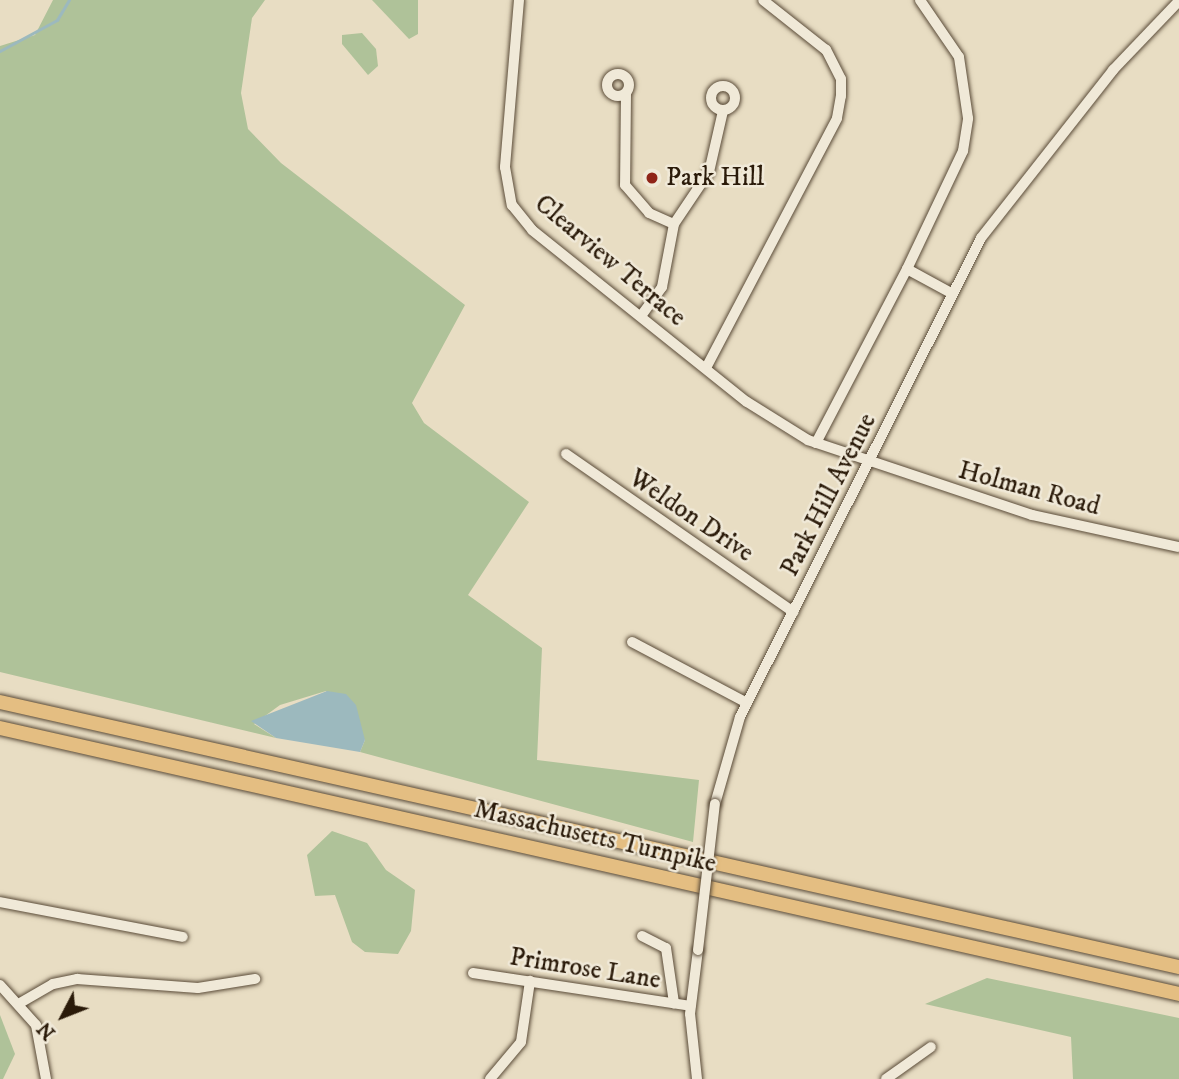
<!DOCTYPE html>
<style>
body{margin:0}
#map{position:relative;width:1179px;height:1079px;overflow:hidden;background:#e8ddc3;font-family:"IM FELL DW Pica",serif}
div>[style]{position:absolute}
.green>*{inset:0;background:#afc299}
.water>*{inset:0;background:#9cb9be}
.stream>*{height:2.5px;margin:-1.25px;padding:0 1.25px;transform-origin:1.25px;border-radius:1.25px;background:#9cb9be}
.roads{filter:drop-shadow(0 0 2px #5a4b38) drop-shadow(0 0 2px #5a4b38)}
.minor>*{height:10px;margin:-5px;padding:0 5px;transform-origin:5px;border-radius:5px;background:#f0e9d8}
.minor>.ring{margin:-5px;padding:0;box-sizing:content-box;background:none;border:10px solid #f0e9d8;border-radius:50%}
.highway>*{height:14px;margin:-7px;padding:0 7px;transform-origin:7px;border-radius:7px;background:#e4be82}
.bridges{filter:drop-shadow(0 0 2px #5a4b38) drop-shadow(0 0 2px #5a4b38)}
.minor-bridge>*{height:10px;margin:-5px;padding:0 5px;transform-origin:5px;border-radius:5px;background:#f0e9d8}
.dots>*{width:19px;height:19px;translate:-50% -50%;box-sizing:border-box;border:4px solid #f0e9d8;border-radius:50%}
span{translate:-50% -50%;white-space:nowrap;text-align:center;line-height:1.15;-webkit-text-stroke:5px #f0e9d8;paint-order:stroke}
.poi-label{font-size:26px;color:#2a1a09}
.left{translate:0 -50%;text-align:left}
.street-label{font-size:26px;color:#2a1a09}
.north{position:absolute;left:28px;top:981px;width:70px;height:70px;-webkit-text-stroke:5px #f0e9d8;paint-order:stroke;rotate:228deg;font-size:19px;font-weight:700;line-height:28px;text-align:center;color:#2a1a09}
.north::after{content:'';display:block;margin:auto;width:24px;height:32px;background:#2a1a09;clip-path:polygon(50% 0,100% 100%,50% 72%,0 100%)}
</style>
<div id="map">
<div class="green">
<div style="clip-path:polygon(53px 0,265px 0,252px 18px,241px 93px,248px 129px,281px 163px,465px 305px,412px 403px,424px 423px,529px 502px,468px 595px,542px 648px,537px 760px,699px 780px,693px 842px,360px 752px,365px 740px,326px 691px,280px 705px,254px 724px,276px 738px,0 672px,0 46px,35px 35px)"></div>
<div style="clip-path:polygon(372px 0,418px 0,418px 34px,409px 39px)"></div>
<div style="clip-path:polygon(362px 33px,376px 49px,378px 66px,368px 75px,342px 44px,342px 35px)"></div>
<div style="clip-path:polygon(332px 831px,367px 843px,386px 870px,415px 890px,411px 931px,398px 954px,365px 952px,352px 942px,335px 895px,315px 896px,307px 855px)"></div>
<div style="clip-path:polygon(987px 978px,1179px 1018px,1179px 1079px,1073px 1079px,1071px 1037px,925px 1004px)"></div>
<div style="clip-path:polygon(0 1015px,15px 1054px,3px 1079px,0 1079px)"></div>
</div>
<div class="water">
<div style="clip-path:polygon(327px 691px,346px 694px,356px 705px,365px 740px,360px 752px,276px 738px,251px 721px)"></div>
</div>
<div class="stream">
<div style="left:0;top:51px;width:65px;rotate:-28.5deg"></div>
<div style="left:57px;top:20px;width:23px;rotate:-59deg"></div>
</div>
<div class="roads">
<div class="minor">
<div style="left:519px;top:0;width:168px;rotate:94.8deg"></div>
<div style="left:505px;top:167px;width:39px;rotate:80deg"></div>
<div style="left:512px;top:205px;width:32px;rotate:51deg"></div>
<div style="left:532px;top:230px;width:275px;rotate:38.7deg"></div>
<div style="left:747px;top:402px;width:72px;rotate:31.9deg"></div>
<div style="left:808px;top:440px;width:236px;rotate:18.5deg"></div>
<div style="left:1032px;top:515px;width:150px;rotate:12.3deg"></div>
<div class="ring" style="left:607px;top:74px;width:12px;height:12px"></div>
<div class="ring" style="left:711px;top:86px;width:14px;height:14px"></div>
<div style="left:626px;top:94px;width:91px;rotate:90.6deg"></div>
<div style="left:625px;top:185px;width:37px;rotate:49deg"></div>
<div style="left:649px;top:213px;width:27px;rotate:24deg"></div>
<div style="left:907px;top:269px;width:131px;rotate:-64.6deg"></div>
<div style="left:963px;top:151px;width:33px;rotate:-81deg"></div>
<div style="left:968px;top:118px;width:62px;rotate:-98.4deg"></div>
<div style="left:959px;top:57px;width:69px;rotate:-124.4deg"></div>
<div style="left:641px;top:316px;width:36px;rotate:-54deg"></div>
<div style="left:662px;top:287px;width:64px;rotate:-79.2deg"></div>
<div style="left:674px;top:224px;width:63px;rotate:-56.1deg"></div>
<div style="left:709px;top:172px;width:63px;rotate:-77.1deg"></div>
<div style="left:706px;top:368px;width:282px;rotate:-62.3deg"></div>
<div style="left:837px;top:118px;width:22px;rotate:-80deg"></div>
<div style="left:841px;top:96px;width:17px;rotate:-90deg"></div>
<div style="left:841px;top:79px;width:33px;rotate:-117deg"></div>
<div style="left:826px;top:50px;width:80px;rotate:-141.6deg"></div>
<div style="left:816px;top:443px;width:196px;rotate:-62.4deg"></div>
<div style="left:907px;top:269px;width:50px;rotate:28.6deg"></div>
<div style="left:566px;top:454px;width:277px;rotate:34.8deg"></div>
<div style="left:632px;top:642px;width:130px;rotate:27.9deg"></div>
<div style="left:715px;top:804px;width:91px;rotate:-74deg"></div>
<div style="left:740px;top:717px;width:536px;rotate:-63.29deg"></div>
<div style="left:981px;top:238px;width:214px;rotate:-51.8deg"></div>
<div style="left:1113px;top:70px;width:95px;rotate:-46.3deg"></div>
<div style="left:0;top:902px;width:186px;rotate:10.8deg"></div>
<div style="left:642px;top:936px;width:27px;rotate:27deg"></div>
<div style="left:666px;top:948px;width:56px;rotate:81.7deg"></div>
<div style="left:473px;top:973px;width:220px;rotate:8.6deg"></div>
<div style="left:0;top:985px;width:54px;rotate:48deg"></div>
<div style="left:36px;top:1025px;width:55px;rotate:79.5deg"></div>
<div style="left:20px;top:1003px;width:38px;rotate:-30deg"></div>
<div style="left:53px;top:984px;width:25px;rotate:-12deg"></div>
<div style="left:77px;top:979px;width:121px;rotate:4.3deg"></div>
<div style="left:198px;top:988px;width:58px;rotate:-9deg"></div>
<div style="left:490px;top:1079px;width:48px;rotate:-50deg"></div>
<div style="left:521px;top:1042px;width:62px;rotate:-81.6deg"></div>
<div style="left:697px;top:1079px;width:65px;rotate:-96.1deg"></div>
<div style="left:690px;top:1014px;width:64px;rotate:-82.9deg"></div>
<div style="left:886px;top:1079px;width:55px;rotate:-35.4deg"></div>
</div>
<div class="highway">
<div style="left:0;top:702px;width:1208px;rotate:12.67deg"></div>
<div style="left:0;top:728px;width:1209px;rotate:12.71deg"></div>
</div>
</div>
<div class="bridges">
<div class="minor-bridge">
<div style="left:698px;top:950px;width:147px;rotate:-83.4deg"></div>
</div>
</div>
<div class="dots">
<div style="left:652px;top:178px;background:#8f2418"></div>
</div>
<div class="poi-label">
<span class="left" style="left:666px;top:178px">Park Hill</span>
</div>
<div class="street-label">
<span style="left:610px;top:261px;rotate:40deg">Clearview Terrace</span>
<span style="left:1029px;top:489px;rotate:15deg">Holman Road</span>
<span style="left:829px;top:495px;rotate:-63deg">Park Hill Avenue</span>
<span style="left:691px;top:516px;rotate:34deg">Weldon Drive</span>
<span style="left:595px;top:837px;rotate:13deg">Massachusetts Turnpike</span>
<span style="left:585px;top:969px;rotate:9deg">Primrose Lane</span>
</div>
<div class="north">N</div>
</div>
